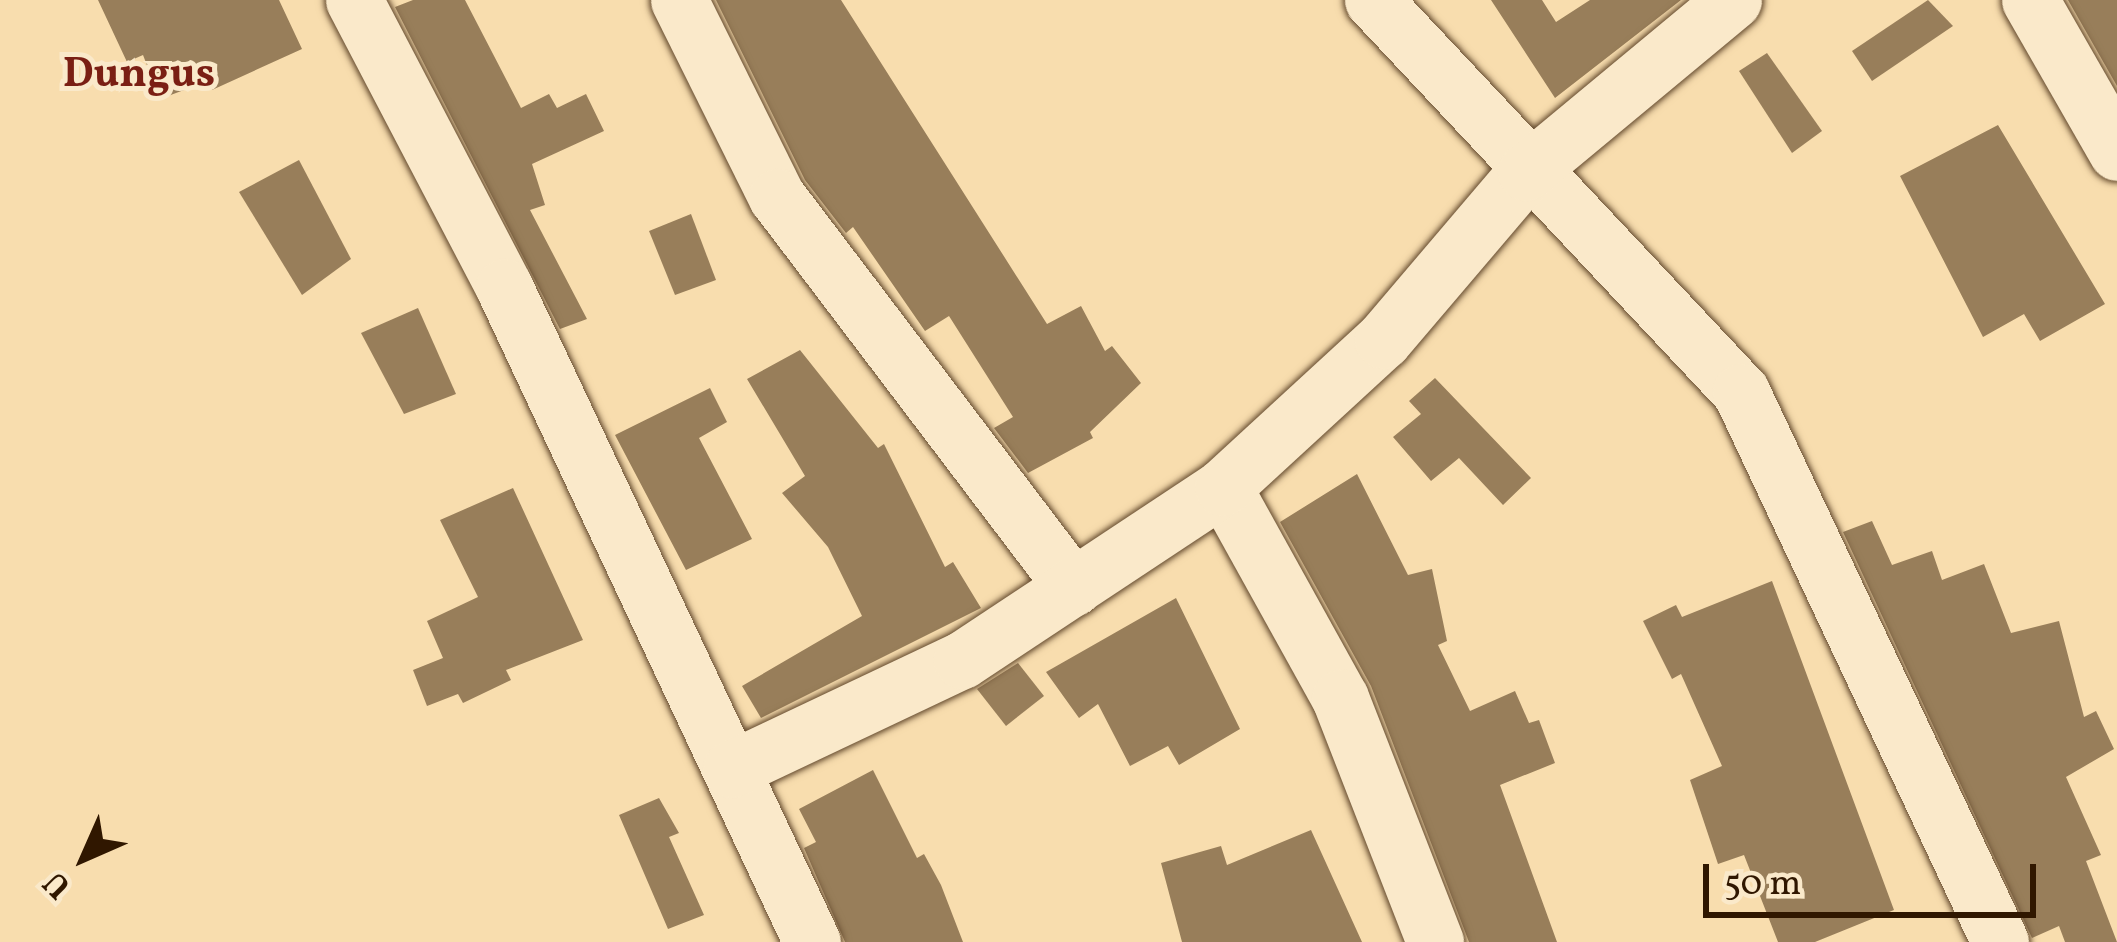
<!DOCTYPE html>
<style>
body{margin:0}
#map{position:relative;width:2117px;height:942px;overflow:hidden;background:#f8ddae;font-family:Vollkorn,serif}
div>[style]{position:absolute}
.building>*{inset:0;background:#987e5a}
.roads{filter:drop-shadow(0 0 3px #62482c) drop-shadow(0 0 3px #62482c)}
.minor>*{height:57px;margin:-28.5px;padding:0 28.5px;transform-origin:28.5px;border-radius:28.5px;background:#fae9ca}
span{translate:-50% -50%;white-space:nowrap;text-align:center;line-height:1.15;-webkit-text-stroke:10px #fae9ca;paint-order:stroke}
.quarter-label{font-size:42px;color:#7a1f14;font-weight:700}
.north{position:absolute;left:24px;top:798px;width:120px;height:120px;-webkit-text-stroke:9px #fae9ca;paint-order:stroke;rotate:225deg;font-size:33px;font-weight:700;line-height:48px;text-align:center;color:#301700}
.north::after{content:'';display:block;margin:auto;width:42px;height:54px;background:#301700;clip-path:polygon(50% 0,100% 100%,50% 72%,0 100%)}
.scale{position:absolute;left:1703px;top:864px;width:333px;height:54px;box-sizing:border-box;border:6px solid #301700;border-top:0;padding-left:15px;font-size:36px;line-height:42px;white-space:nowrap;color:#301700;-webkit-text-stroke:9px #fae9ca;paint-order:stroke}
</style>
<div id="map">
<div class="building">
<div style="clip-path:polygon(98px 0,279px 0,302px 49px,212px 90px,208px 81px,160px 99px,143px 55px,127px 62px)"></div>
<div style="clip-path:polygon(413px 0,465px 0,521px 108px,549px 94px,557px 108px,586px 94px,604px 131px,532px 164px,545px 205px,530px 210px,587px 319px,560px 329px,395px 7px)"></div>
<div style="clip-path:polygon(716px 0,841px 0,1047px 324px,1081px 306px,1105px 351px,1112px 346px,1141px 383px,1090px 432px,1093px 438px,1028px 473px,994px 428px,1013px 417px,949px 316px,925px 331px,853px 227px,846px 233px,805px 180px)"></div>
<div style="clip-path:polygon(1491px 0,1542px 0,1556px 22px,1590px 0,1681px 0,1555px 98px)"></div>
<div style="clip-path:polygon(1928px 0,1953px 26px,1872px 81px,1852px 51px)"></div>
<div style="clip-path:polygon(2068px 0,2117px 0,2117px 86px)"></div>
<div style="clip-path:polygon(1767px 53px,1822px 131px,1792px 153px,1739px 71px)"></div>
<div style="clip-path:polygon(1998px 125px,2105px 304px,2040px 341px,2024px 314px,1983px 337px,1900px 176px)"></div>
<div style="clip-path:polygon(299px 160px,351px 259px,302px 295px,239px 192px)"></div>
<div style="clip-path:polygon(691px 214px,716px 280px,675px 295px,649px 231px)"></div>
<div style="clip-path:polygon(418px 308px,456px 394px,404px 414px,361px 333px)"></div>
<div style="clip-path:polygon(800px 350px,878px 448px,884px 444px,945px 567px,953px 562px,981px 608px,761px 718px,742px 686px,862px 616px,828px 547px,782px 493px,805px 476px,747px 379px)"></div>
<div style="clip-path:polygon(1435px 378px,1531px 478px,1503px 505px,1459px 458px,1431px 481px,1393px 437px,1421px 414px,1409px 401px)"></div>
<div style="clip-path:polygon(710px 388px,727px 422px,699px 438px,752px 539px,686px 570px,615px 435px)"></div>
<div style="clip-path:polygon(1357px 474px,1408px 575px,1432px 569px,1447px 641px,1438px 645px,1470px 711px,1515px 691px,1529px 723px,1539px 720px,1555px 763px,1500px 785px,1557px 942px,1469px 942px,1371px 686px,1280px 522px)"></div>
<div style="clip-path:polygon(513px 488px,583px 640px,506px 670px,511px 680px,463px 703px,458px 694px,427px 706px,413px 670px,443px 658px,427px 621px,478px 597px,440px 520px)"></div>
<div style="clip-path:polygon(1872px 521px,1892px 565px,1932px 551px,1942px 580px,1984px 564px,2011px 633px,2059px 621px,2084px 717px,2096px 711px,2114px 749px,2066px 777px,2101px 855px,2086px 861px,2117px 942px,2065px 942px,2059px 926px,2032px 938px,1843px 532px)"></div>
<div style="clip-path:polygon(1772px 581px,1894px 910px,1815px 942px,1778px 942px,1744px 855px,1718px 864px,1690px 780px,1722px 766px,1681px 674px,1672px 679px,1643px 621px,1676px 605px,1682px 617px)"></div>
<div style="clip-path:polygon(1176px 598px,1240px 729px,1179px 765px,1168px 746px,1130px 766px,1098px 704px,1079px 718px,1046px 672px)"></div>
<div style="clip-path:polygon(1018px 663px,1044px 696px,1006px 726px,977px 689px)"></div>
<div style="clip-path:polygon(873px 770px,917px 858px,924px 854px,941px 885px,963px 942px,845px 942px,804px 848px,816px 842px,799px 809px)"></div>
<div style="clip-path:polygon(659px 798px,679px 833px,669px 837px,704px 915px,668px 929px,619px 815px)"></div>
<div style="clip-path:polygon(1311px 830px,1362px 942px,1182px 942px,1161px 863px,1221px 846px,1227px 865px)"></div>
</div>
<div class="roads">
<div class="minor">
<div style="left:354px;top:0;width:324px;rotate:62.4deg"></div>
<div style="left:504px;top:287px;width:724px;rotate:64.82deg"></div>
<div style="left:679px;top:0;width:220px;rotate:63.6deg"></div>
<div style="left:777px;top:197px;width:490px;rotate:52.8deg"></div>
<div style="left:1373px;top:0;width:538px;rotate:46.81deg"></div>
<div style="left:1741px;top:392px;width:608px;rotate:64.78deg"></div>
<div style="left:2030px;top:0;width:175px;rotate:60.2deg"></div>
<div style="left:1223px;top:487px;width:241px;rotate:61deg"></div>
<div style="left:1340px;top:698px;width:262px;rotate:68.7deg"></div>
<div style="left:731px;top:769px;width:255px;rotate:-25.3deg"></div>
<div style="left:962px;top:660px;width:313px;rotate:-33.5deg"></div>
<div style="left:1223px;top:487px;width:217px;rotate:-42.6deg"></div>
<div style="left:1383px;top:340px;width:221px;rotate:-49.6deg"></div>
<div style="left:1526px;top:172px;width:269px;rotate:-39.7deg"></div>
</div>
</div>
<div class="quarter-label">
<span style="left:139px;top:76px">Dungus</span>
</div>
<div class="north">U</div>
<div class="scale">50 m</div>
</div>
